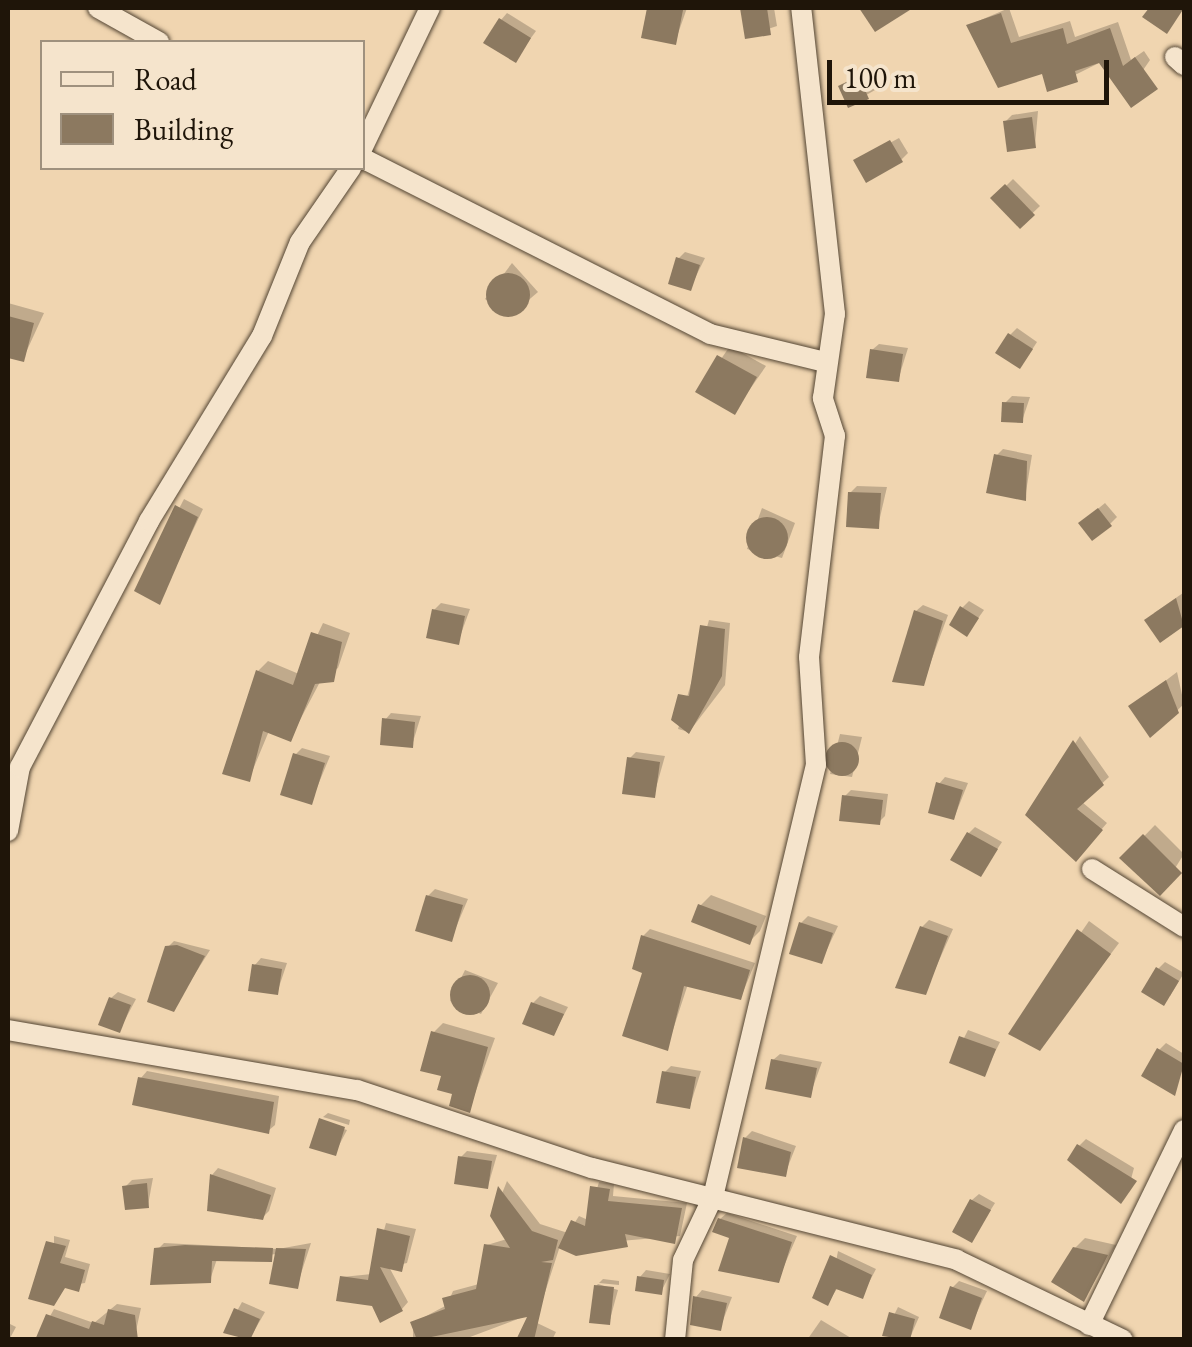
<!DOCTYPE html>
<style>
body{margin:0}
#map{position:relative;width:1192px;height:1347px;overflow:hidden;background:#f0d5b0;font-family:"EB Garamond",serif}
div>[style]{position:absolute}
.shadow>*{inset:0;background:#0003}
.building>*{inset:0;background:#8c7960}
.round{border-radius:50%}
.roads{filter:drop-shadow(0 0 2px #534533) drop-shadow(0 0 2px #534533)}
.minor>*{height:20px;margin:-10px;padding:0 10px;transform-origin:10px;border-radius:10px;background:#f5e4cc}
span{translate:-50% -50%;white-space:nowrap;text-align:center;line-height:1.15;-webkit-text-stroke:8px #f5e4cc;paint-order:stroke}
.frame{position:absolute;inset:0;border:10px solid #1f1509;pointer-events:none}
.legend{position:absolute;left:40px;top:40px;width:325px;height:130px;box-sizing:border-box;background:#f5e4cc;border:2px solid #9f917e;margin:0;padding:12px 18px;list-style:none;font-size:30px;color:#1f1509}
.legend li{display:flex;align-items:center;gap:20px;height:50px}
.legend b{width:50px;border:2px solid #9f917e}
.scale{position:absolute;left:827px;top:60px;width:282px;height:45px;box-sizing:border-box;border:5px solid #1f1509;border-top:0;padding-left:12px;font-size:30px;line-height:35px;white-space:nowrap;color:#1f1509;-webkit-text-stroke:8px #f5e4cc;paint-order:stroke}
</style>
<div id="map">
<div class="shadow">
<div style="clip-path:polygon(649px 8px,687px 8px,675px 42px,644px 36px)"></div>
<div style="clip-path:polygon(743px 8px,774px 8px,777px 26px,747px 36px)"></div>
<div style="clip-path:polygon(1009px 8px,1019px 37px,1070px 21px,1075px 37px,1118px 22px,1131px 60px,1144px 51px,1150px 60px,1139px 76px,1101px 62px,1049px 88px,1043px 70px,969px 25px)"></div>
<div style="clip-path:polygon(507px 13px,536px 31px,515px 60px,501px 20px)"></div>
<div style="clip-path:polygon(866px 71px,875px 90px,849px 105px,841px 86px)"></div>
<div style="clip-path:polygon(1038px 111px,1035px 145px,1005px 122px,1012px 115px)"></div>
<div style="clip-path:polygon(899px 138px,908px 153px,901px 160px,860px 159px)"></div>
<div style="clip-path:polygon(1013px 179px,1040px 206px,1020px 225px,994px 198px)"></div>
<div style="clip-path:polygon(685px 252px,705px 258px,690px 288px,678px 259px)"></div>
<div style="clip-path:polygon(512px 263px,538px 292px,510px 316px,485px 299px)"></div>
<div style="clip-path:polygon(8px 303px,44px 313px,23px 359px,8px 355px)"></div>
<div style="clip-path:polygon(1017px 328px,1037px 342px,1026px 359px,1010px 335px)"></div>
<div style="clip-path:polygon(879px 344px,908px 348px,898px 380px,872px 350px)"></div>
<div style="clip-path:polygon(730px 346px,766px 366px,734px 412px,699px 391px)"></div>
<div style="clip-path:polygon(1012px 396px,1030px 397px,1022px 421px,1005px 403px)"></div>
<div style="clip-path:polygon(1003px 449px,1032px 455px,1025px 498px,996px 456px)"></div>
<div style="clip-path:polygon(857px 486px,887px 487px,878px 526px,850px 493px)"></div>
<div style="clip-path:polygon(184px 499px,203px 509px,159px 602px,137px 590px)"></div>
<div style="clip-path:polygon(1105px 503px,1117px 517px,1110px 524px,1088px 517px)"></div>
<div style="clip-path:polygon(762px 508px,795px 523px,782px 558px,747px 549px)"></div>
<div style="clip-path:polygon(1183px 593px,1184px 623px,1161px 640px,1154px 613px)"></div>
<div style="clip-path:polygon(969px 601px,984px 610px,967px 634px,962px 608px)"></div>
<div style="clip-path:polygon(441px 603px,470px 609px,458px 642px,434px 610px)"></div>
<div style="clip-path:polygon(923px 605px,948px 615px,923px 683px,916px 611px)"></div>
<div style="clip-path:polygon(709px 620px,730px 623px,725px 685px,689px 732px,678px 729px)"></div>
<div style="clip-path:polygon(323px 623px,350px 633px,338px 668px,321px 680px,290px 739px,269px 731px,249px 779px,258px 671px,268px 661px,299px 674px)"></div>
<div style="clip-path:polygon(1177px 672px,1184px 704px,1151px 735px,1131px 707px)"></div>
<div style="clip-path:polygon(391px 713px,421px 716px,412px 745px,385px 720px)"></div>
<div style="clip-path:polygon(840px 734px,862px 737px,852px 777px,830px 774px)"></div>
<div style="clip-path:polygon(1080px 736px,1109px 777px,1082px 802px,1107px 823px,1082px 852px,1028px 815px)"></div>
<div style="clip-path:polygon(302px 748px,330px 756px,311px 802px,296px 754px)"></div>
<div style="clip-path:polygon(636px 752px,665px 756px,654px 795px,629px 759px)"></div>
<div style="clip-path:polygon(945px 777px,968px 783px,954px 818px,939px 784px)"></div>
<div style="clip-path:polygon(851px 790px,888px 794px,885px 816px,879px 822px,845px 796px)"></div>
<div style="clip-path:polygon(1155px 825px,1184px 854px,1160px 892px,1123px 858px)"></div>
<div style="clip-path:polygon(975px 827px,1002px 842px,981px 874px,969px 833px)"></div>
<div style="clip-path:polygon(435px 889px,468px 899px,451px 939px,428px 896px)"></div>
<div style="clip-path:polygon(711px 895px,766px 916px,760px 931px,749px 942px,700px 906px)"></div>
<div style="clip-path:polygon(808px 916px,838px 926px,821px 962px,801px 923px)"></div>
<div style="clip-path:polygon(929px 920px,953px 929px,925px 992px,922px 927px)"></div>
<div style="clip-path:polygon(1089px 921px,1119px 943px,1040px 1048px,1012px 1033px)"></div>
<div style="clip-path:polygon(650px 929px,755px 963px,741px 997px,688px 984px,667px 1048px,643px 936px)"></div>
<div style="clip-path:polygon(174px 941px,210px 950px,173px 1009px,167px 948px)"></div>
<div style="clip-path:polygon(261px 958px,287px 963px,277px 993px,255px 965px)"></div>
<div style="clip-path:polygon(1165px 962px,1184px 973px,1170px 996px,1158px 969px)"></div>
<div style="clip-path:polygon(465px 970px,498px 983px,481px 1014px,450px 1001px)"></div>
<div style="clip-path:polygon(118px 992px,136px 999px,119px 1031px,111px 998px)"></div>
<div style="clip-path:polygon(540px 996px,568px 1007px,554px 1034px,533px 1003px)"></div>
<div style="clip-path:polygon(443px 1023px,495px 1038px,469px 1110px,444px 1075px,434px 1032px)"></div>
<div style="clip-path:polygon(968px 1030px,1000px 1042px,984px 1074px,952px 1062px)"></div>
<div style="clip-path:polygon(1166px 1043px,1184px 1054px,1175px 1093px,1159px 1050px)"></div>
<div style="clip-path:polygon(780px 1054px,822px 1062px,810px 1095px,773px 1060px)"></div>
<div style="clip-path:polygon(671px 1066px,701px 1071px,690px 1106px,664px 1073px)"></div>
<div style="clip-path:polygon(147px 1071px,279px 1096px,275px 1125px,268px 1131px,141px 1078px)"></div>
<div style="clip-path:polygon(328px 1113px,350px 1120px,349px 1125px,323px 1117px)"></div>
<div style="clip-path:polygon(321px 1122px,347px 1130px,335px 1153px)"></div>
<div style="clip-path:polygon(752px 1131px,796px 1146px,785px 1174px,745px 1138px)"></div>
<div style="clip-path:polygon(1086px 1139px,1134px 1168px,1127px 1194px,1079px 1146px)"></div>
<div style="clip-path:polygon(467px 1151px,497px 1155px,488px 1186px,460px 1158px)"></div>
<div style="clip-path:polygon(218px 1168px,276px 1188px,269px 1211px,263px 1217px,212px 1175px)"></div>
<div style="clip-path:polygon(153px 1178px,148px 1205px,125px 1187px,132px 1180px)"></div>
<div style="clip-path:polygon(507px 1181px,540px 1224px,568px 1233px,579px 1216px,588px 1220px,599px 1182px,614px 1184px,613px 1196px,687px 1203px,680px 1236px,560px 1246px,539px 1311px,462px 1340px,413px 1340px,413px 1323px,447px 1305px,453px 1291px,479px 1284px,487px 1245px,507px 1239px,493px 1216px)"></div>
<div style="clip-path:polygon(979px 1194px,995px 1203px,972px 1240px,972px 1200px)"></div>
<div style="clip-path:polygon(727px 1213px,797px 1236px,778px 1280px,721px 1270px,732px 1236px,720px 1219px)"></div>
<div style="clip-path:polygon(386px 1223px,416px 1229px,407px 1263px,389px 1267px,408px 1302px,402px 1309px,373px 1304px,342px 1277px,372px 1274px)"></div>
<div style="clip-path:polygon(54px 1236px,70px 1240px,65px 1257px,90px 1264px,85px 1283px,66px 1286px,54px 1303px)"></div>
<div style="clip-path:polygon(1085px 1238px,1116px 1245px,1084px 1299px,1074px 1249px)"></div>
<div style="clip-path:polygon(164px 1243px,278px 1249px,311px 1243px,297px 1286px,277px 1254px,217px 1259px,210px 1280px,157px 1250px)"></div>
<div style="clip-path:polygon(838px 1251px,876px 1269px,862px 1296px,838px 1287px,828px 1303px)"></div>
<div style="clip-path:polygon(646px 1270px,670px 1274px,661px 1292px,640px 1277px)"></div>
<div style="clip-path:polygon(603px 1279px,619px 1281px,619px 1285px,599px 1283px)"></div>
<div style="clip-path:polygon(959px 1281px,987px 1291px,970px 1327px,952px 1288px)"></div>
<div style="clip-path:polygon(598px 1284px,618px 1290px,609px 1323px,596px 1286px)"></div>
<div style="clip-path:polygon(702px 1290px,732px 1297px,720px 1328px,696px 1297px)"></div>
<div style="clip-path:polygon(242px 1302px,265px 1312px,249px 1340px,226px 1331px)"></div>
<div style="clip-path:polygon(117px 1304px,141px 1308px,134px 1340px,37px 1340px,54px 1309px,94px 1323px)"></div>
<div style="clip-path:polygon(898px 1307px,919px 1317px,909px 1340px,885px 1334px)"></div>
<div style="clip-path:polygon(821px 1320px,851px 1338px,850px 1340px,807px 1340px)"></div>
<div style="clip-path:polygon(535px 1322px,556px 1332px,552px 1340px,525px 1340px)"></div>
<div style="clip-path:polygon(8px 1323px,16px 1327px,9px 1340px,8px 1340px)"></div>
</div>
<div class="building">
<div style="clip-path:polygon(647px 8px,683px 10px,676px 45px,641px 38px)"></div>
<div style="clip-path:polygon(740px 8px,767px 8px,771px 35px,745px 39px)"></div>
<div style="clip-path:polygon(859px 8px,913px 8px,875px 32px)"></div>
<div style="clip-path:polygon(1149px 8px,1184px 8px,1167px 34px,1142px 17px)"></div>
<div style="clip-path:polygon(1001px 13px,1011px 43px,1063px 28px,1067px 44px,1110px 28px,1123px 66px,1135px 57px,1158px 89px,1131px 108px,1099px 63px,1075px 71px,1078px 82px,1047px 92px,1042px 74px,998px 88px,966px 25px)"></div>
<div style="clip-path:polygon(499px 18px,531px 38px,516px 63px,483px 43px)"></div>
<div style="clip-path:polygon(859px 76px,869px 99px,848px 108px,838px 86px)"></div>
<div style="clip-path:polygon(1032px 117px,1036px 148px,1007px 152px,1003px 121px)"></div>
<div style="clip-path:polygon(890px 140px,903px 162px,866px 183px,853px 160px)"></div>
<div style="clip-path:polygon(1005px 184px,1035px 215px,1020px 229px,990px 198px)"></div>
<div style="clip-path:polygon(676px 257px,700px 265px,691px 291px,668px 284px)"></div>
<div class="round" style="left:486px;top:273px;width:44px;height:44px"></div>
<div style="clip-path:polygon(8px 316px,34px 323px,24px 362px,8px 358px)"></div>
<div style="clip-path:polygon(1008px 333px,1033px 349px,1020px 369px,995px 353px)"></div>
<div style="clip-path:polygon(870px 349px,903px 354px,899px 382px,866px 378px)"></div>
<div style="clip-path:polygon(717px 355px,757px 377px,735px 415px,695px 392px)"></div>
<div style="clip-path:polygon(1002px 402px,1024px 403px,1023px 423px,1001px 422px)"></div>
<div style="clip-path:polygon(994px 454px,1027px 461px,1026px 501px,986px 493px)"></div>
<div style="clip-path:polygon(848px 492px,881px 493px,879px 529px,846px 527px)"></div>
<div style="clip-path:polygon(175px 505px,198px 517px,160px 605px,134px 591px)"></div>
<div style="clip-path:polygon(1098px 508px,1112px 526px,1092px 541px,1078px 523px)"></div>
<div class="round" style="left:746px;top:517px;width:42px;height:42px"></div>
<div style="clip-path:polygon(1176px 598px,1184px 626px,1160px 643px,1144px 620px)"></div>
<div style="clip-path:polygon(960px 606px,979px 618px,967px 637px,949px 625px)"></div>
<div style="clip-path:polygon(432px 609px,465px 616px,459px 645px,426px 638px)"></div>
<div style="clip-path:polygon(914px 610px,943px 621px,924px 686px,892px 682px)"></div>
<div style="clip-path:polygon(700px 625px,725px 629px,722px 676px,689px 734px,671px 720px,678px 694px,689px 696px)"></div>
<div style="clip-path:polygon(311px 632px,342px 642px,334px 682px,315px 684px,291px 742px,263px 731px,250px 782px,222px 774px,256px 670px,293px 685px)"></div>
<div style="clip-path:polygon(1166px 680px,1179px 713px,1150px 738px,1128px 706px)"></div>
<div style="clip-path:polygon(382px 718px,415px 722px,413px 748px,380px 745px)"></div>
<div style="clip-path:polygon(1073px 740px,1104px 785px,1077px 809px,1103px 830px,1076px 862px,1025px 815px)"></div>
<div class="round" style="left:825px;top:742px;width:34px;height:34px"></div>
<div style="clip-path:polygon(293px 753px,325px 763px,312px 805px,280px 795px)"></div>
<div style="clip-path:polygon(627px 757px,660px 762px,655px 798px,622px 794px)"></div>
<div style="clip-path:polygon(936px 782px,963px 790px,954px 820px,928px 813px)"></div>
<div style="clip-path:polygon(842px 795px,883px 800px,880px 825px,839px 821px)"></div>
<div style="clip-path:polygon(967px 832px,998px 849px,981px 877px,950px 860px)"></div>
<div style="clip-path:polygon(1143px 834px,1182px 873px,1160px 896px,1119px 858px)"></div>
<div style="clip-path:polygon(426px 895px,463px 905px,452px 942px,415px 931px)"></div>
<div style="clip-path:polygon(698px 904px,757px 926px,750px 945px,691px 922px)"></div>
<div style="clip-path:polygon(799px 922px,833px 933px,822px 964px,789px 954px)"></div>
<div style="clip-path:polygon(920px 926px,948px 936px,926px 995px,895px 988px)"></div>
<div style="clip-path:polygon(1077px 929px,1111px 954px,1040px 1051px,1008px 1034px)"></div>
<div style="clip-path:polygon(641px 935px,750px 970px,741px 1000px,684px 986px,668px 1051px,622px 1036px,642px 973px,632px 969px)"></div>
<div style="clip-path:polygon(177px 945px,205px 956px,174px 1012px,147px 1002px,165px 946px)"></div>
<div style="clip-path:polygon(252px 964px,282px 969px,278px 995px,248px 991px)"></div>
<div style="clip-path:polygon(1156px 967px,1179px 981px,1164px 1006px,1141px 992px)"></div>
<div class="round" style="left:450px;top:975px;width:40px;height:40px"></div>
<div style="clip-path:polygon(109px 997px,131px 1005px,120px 1033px,98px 1025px)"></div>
<div style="clip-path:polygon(531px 1002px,564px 1014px,554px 1036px,522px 1024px)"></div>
<div style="clip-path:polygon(431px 1031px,488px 1047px,470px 1113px,449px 1106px,452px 1094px,437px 1090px,441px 1076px,420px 1071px)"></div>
<div style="clip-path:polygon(959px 1036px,996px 1049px,985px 1077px,949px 1063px)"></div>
<div style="clip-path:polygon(1157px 1048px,1184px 1064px,1175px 1096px,1141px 1076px)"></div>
<div style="clip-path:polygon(771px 1059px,817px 1068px,811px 1098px,765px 1089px)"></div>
<div style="clip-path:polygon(662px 1071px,696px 1077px,690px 1109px,656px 1103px)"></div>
<div style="clip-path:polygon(138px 1077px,274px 1102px,269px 1134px,132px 1105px)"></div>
<div style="clip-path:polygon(319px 1118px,345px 1127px,336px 1156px,309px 1148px)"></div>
<div style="clip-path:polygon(743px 1137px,791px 1152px,786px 1177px,737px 1168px)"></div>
<div style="clip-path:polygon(1077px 1144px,1137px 1181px,1121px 1204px,1067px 1160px)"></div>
<div style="clip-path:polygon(458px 1156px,492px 1161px,488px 1189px,454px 1184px)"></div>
<div style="clip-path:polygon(210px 1174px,271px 1195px,263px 1220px,207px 1211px)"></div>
<div style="clip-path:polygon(147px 1183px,149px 1208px,125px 1210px,122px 1186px)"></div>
<div style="clip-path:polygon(498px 1186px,532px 1231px,558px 1240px,553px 1260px,541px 1262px,552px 1263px,534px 1340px,516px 1340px,527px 1317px,417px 1340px,410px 1322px,445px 1309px,442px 1298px,476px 1289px,484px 1244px,510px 1248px,490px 1216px)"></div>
<div style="clip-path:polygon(590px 1186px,610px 1189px,608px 1201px,682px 1208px,675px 1244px,625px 1234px,628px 1247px,576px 1256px,558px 1248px,571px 1220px,585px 1226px)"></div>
<div style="clip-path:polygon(970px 1199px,991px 1210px,972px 1243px,952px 1232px)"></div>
<div style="clip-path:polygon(718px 1218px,792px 1242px,779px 1283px,718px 1271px,729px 1238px,712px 1232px)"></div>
<div style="clip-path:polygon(377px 1228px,410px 1236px,402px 1272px,380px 1267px,403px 1311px,380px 1323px,372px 1306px,336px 1301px,340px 1276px,368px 1280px)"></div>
<div style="clip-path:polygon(46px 1241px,66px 1246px,60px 1263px,85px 1270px,79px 1292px,65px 1288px,54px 1306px,28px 1299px)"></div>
<div style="clip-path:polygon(185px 1245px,273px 1248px,272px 1262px,212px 1261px,211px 1283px,150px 1285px,154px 1248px)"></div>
<div style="clip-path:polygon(1073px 1247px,1108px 1255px,1084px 1302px,1051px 1282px)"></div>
<div style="clip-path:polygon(276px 1248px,306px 1249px,298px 1289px,269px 1284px)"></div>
<div style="clip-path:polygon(830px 1255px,872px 1275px,863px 1299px,836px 1289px,828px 1306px,812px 1298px)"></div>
<div style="clip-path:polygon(637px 1276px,664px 1280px,662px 1295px,635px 1291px)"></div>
<div style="clip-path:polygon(594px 1285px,614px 1287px,610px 1325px,589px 1323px)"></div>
<div style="clip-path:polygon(950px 1286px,982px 1298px,971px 1330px,939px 1318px)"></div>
<div style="clip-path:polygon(693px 1296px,727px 1303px,721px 1331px,690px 1325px)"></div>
<div style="clip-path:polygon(234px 1308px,260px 1319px,250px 1340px,223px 1333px)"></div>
<div style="clip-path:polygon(108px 1309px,135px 1315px,138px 1340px,35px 1340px,46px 1314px,89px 1329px,92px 1321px,104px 1325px)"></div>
<div style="clip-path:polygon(889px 1312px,915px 1319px,910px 1340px,882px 1336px)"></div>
</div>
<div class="roads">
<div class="minor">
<div style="left:98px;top:8px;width:70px;rotate:29.1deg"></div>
<div style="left:1175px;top:57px;width:12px;rotate:42deg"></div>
<div style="left:362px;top:149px;width:157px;rotate:-64.3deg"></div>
<div style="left:362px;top:158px;width:390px;rotate:26.8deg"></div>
<div style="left:710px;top:334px;width:118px;rotate:13.7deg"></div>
<div style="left:8px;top:831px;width:65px;rotate:-79.4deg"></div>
<div style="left:20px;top:767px;width:278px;rotate:-62.3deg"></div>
<div style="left:149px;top:521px;width:217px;rotate:-58.6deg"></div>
<div style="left:262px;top:336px;width:101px;rotate:-68deg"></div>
<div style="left:300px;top:242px;width:90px;rotate:-55.4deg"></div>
<div style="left:1092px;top:869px;width:109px;rotate:32.2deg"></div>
<div style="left:8px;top:1030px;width:354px;rotate:9.8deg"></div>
<div style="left:357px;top:1090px;width:248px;rotate:18.4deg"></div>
<div style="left:592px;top:1168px;width:376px;rotate:14.1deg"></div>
<div style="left:957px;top:1260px;width:184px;rotate:25.7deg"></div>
<div style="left:1089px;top:1325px;width:217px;rotate:-64deg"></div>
<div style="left:675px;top:1340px;width:80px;rotate:-84.3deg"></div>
<div style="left:683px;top:1260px;width:70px;rotate:-64.5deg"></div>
<div style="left:713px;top:1197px;width:444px;rotate:-76.6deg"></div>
<div style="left:816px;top:765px;width:108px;rotate:-93.7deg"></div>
<div style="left:809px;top:657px;width:223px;rotate:-83.3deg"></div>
<div style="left:835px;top:436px;width:40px;rotate:-108deg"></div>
<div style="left:823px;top:398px;width:85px;rotate:-81.9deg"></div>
<div style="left:835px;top:314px;width:308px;rotate:-96.3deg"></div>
</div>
</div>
<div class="frame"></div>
<ul class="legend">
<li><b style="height:12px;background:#f5e4cc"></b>Road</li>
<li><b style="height:28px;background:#8c7960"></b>Building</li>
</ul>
<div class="scale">100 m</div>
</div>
